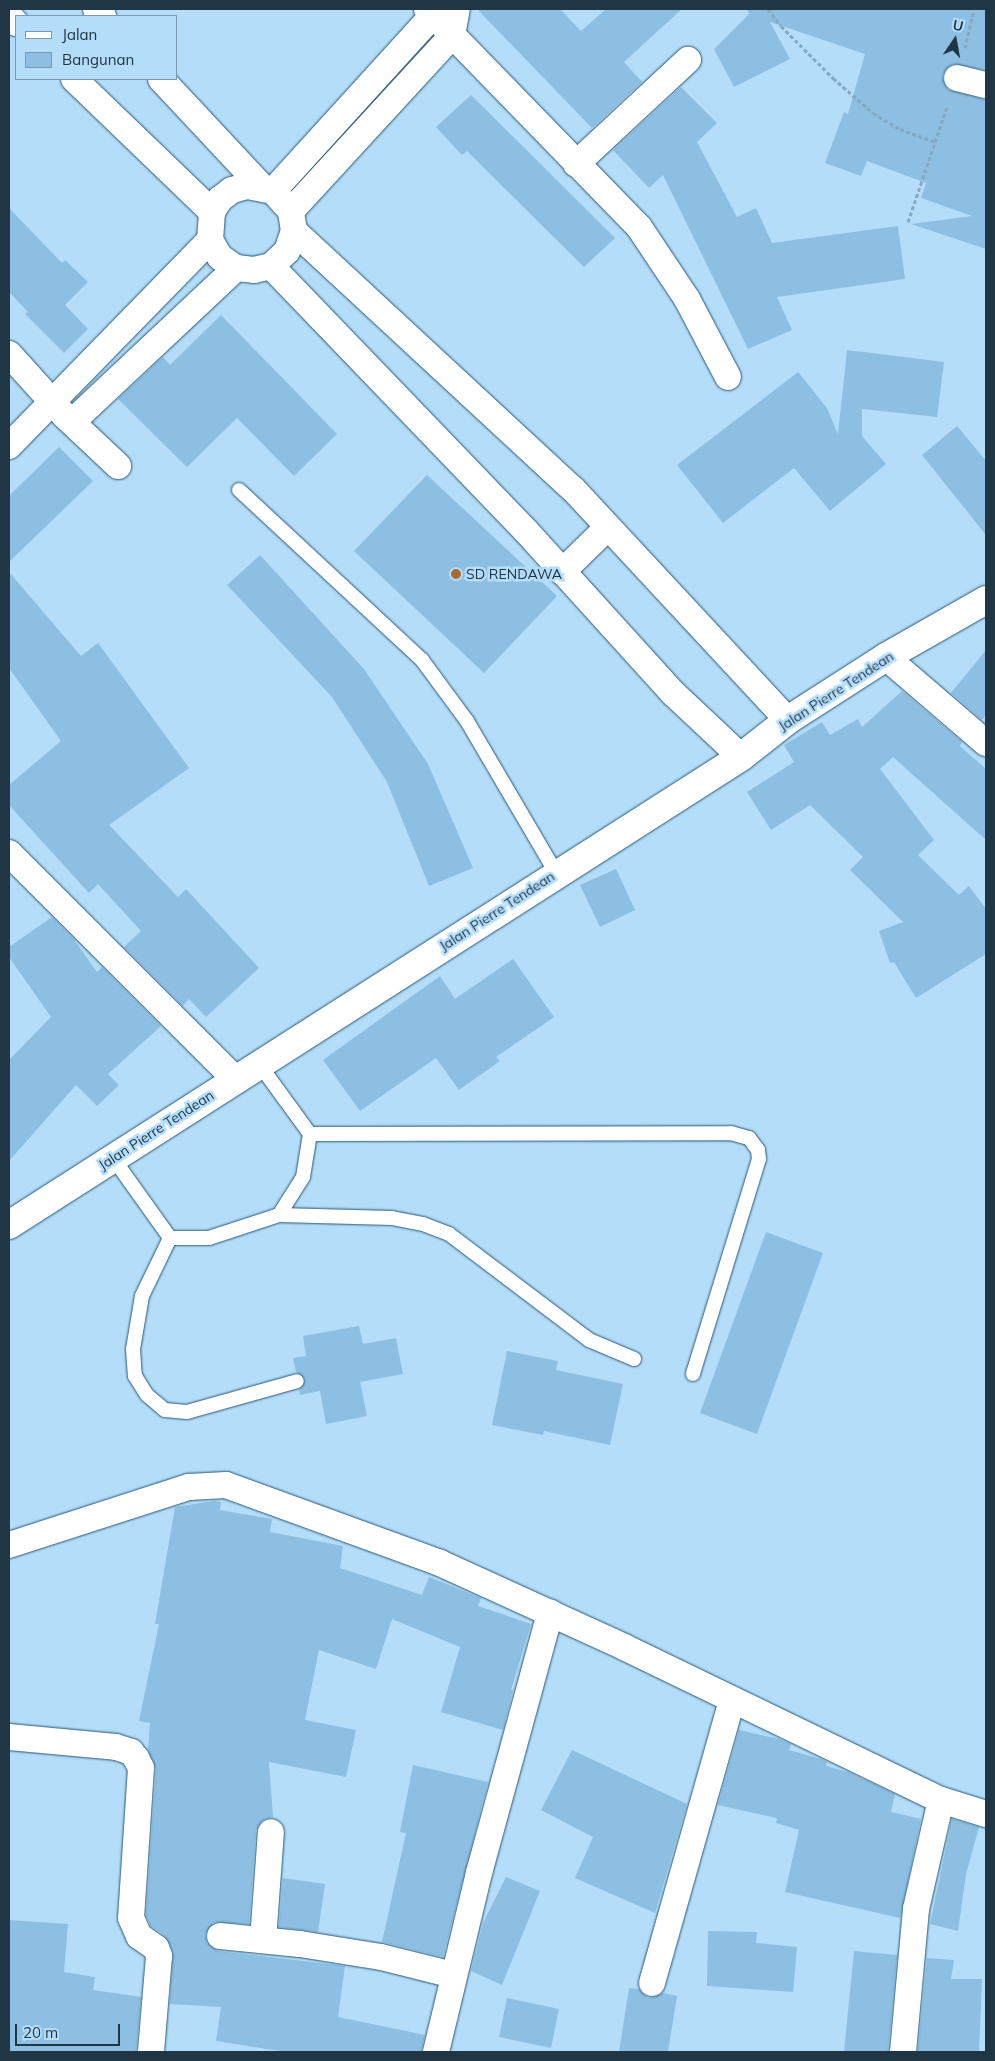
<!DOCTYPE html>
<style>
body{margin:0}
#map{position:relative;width:995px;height:2061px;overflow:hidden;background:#b4ddfa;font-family:Mulish,sans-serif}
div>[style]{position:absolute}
.building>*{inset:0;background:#8cbfe2}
.path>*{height:3px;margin-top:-1.5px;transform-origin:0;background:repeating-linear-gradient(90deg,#86a8c1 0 4px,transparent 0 6.5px)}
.roads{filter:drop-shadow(0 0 1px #265776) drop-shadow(0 0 1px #265776)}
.service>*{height:14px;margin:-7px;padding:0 7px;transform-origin:7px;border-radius:7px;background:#fff}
.minor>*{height:26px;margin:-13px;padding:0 13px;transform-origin:13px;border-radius:13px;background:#fff}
.tertiary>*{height:28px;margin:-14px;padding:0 14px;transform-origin:14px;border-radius:14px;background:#fff}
.dots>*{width:14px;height:14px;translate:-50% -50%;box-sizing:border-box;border:2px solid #b4ddfa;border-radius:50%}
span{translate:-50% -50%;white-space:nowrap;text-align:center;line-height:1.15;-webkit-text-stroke:5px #b4ddfa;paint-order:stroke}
.poi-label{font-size:14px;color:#213644}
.left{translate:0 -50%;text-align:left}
.street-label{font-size:14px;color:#213644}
.frame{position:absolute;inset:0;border:10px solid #213644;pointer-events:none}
.legend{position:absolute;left:15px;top:15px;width:162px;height:65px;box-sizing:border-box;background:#b4ddfa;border:1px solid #799ab1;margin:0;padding:6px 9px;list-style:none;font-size:15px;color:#213644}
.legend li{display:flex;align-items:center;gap:10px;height:25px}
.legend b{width:25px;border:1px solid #799ab1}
.north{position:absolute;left:930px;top:15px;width:50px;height:50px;-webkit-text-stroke:4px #b4ddfa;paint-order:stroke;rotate:12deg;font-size:14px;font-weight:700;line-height:20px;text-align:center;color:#213644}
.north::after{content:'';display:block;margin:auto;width:18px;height:22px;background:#213644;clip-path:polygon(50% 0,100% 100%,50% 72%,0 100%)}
.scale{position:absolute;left:15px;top:2024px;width:105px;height:22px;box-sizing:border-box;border:2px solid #213644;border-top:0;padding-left:6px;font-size:15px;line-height:18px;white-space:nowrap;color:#213644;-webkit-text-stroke:4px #b4ddfa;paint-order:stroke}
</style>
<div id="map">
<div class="building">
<div style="clip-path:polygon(477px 9px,560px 9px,581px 31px,606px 9px,682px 9px,624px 62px,642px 82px,592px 128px)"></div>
<div style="clip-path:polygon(747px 9px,986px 9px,986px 70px,953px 64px,942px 75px,947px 89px,986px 100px,986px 249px,911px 224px,972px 216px,921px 198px,926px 183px,867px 161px,861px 176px,825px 163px,844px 112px,848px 114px,865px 54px,770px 22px,790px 59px,734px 87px,714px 49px,749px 14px)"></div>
<div style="clip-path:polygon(681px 87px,717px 123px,697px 142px,737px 217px,756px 208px,772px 243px,898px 226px,905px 279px,777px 297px,792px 330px,748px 349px,663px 175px,649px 188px,613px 150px)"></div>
<div style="clip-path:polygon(471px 95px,615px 238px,584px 267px,467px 151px,462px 155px,436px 127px)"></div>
<div style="clip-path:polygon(9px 208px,62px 263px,65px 260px,88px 282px,65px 305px,88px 329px,64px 353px,25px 314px,28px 312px,9px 292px)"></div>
<div style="clip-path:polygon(221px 315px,337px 434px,294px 476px,237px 418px,187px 467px,118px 399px,163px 357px,170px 365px)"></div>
<div style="clip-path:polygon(847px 350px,944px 362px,937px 417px,862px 409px,862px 436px,886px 464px,830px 511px,794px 468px,723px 523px,677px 465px,798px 372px,827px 408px,838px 434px)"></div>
<div style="clip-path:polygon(957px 426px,986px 461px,986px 535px,922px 455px)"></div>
<div style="clip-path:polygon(59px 447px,93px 481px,9px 562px,9px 496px)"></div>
<div style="clip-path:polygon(427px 475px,557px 596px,484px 673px,354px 551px)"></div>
<div style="clip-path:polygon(260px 555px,364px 669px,428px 764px,473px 868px,429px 886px,387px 782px,332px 697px,227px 585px)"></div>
<div style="clip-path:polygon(9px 572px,81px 656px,98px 643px,189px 768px,109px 825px,178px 897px,186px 889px,259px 968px,206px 1017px,189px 999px,183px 1006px,124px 947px,141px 931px,98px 884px,89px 893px,9px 805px,9px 785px,61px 741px,9px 668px)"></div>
<div style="clip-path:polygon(986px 650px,986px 714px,982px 720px,951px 693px)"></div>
<div style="clip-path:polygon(902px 691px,962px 742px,960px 746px,986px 769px,986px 840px,893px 757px,880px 769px,934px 840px,918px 855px,959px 895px,969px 886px,986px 909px,986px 954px,916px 998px,894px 962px,890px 963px,879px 931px,903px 922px,850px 870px,863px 857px,810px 805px,771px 830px,747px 792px,794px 762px,784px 745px,822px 722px,830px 735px,858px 719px,862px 727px)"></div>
<div style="clip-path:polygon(616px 869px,635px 910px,600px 927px,580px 885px)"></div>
<div style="clip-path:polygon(52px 917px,73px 938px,97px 972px,102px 967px,161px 1026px,108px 1074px,119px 1085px,97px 1106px,76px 1085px,9px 1161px,9px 1060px,51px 1017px,9px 957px,9px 947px)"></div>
<div style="clip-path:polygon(513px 959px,554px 1017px,496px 1057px,500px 1061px,459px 1090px,436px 1058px,360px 1111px,323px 1060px,440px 976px,455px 999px)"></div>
<div style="clip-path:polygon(766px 1232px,823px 1253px,757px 1434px,700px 1413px)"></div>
<div style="clip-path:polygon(359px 1326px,363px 1344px,396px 1338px,403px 1374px,360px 1382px,367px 1416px,326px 1424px,320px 1391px,300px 1395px,299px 1390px,305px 1379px,296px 1372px,293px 1358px,306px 1356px,303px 1336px)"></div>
<div style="clip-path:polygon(507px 1351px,558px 1361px,556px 1370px,623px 1384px,610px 1445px,544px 1431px,543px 1435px,492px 1425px)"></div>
<div style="clip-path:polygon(214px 1501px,221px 1502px,220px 1510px,272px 1519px,270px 1532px,343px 1546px,340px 1568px,422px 1595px,429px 1577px,481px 1598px,478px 1606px,531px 1624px,511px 1690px,513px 1690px,503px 1730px,441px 1712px,460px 1647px,392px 1619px,376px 1669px,319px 1650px,305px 1720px,356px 1730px,346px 1777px,269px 1762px,273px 1817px,264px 1819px,256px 1830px,249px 1924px,214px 1922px,205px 1934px,207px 1943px,218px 1951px,345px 1966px,338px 2017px,425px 2035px,421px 2052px,286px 2052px,216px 2041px,221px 2007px,170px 2004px,173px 1951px,164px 1935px,151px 1926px,146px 1915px,156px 1769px,148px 1750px,150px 1723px,139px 1721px,159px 1624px,155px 1624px,175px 1507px)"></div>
<div style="clip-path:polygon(739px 1730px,779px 1739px,791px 1744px,789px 1750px,821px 1759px,827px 1762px,826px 1766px,848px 1772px,895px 1794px,891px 1812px,921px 1819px,900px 1918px,785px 1892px,799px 1830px,776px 1823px,777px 1818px,718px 1805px)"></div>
<div style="clip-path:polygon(572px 1750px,687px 1804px,655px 1913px,575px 1878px,593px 1837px,541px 1810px)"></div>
<div style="clip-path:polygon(413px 1765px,488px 1782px,443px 1957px,382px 1942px,406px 1833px,400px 1832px)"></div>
<div style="clip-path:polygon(952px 1819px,979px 1827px,966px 1874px,958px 1931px,930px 1924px)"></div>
<div style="clip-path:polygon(506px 1877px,540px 1891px,502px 1985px,471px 1971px,483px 1923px)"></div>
<div style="clip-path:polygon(283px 1878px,325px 1884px,318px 1932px,279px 1927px)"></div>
<div style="clip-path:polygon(9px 1920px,68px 1924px,64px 1972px,95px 1977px,93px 1990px,141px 1997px,136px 2052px,9px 2052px)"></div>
<div style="clip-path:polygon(708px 1931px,757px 1932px,756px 1943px,797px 1947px,793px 1992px,707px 1986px)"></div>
<div style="clip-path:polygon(854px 1951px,897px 1955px,888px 2052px,844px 2052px)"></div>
<div style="clip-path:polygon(927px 1958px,954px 1960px,951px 1979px,982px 1979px,979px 2052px,918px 2051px)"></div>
<div style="clip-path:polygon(629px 1988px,639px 1989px,648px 1998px,663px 1993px,677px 1996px,668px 2052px,619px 2052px)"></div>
<div style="clip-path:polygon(507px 1998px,559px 2009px,551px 2048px,499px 2037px)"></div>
</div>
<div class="path">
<div style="left:768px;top:9px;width:21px;rotate:53deg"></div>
<div style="left:781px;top:26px;width:74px;rotate:45deg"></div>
<div style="left:833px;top:78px;width:53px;rotate:41.2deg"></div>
<div style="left:873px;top:113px;width:31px;rotate:31deg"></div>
<div style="left:900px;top:129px;width:38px;rotate:20deg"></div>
<div style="left:965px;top:48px;width:39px;rotate:-77deg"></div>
<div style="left:908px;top:222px;width:121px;rotate:-71.3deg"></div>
</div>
<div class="roads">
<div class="service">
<div style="left:239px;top:490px;width:250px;rotate:42.9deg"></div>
<div style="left:422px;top:660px;width:76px;rotate:53.6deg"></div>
<div style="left:467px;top:721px;width:176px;rotate:59.6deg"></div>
<div style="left:310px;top:1134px;width:421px;rotate:-0.1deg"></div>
<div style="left:731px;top:1133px;width:19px;rotate:16deg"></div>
<div style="left:749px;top:1138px;width:15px;rotate:53deg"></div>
<div style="left:758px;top:1150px;width:9px;rotate:84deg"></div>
<div style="left:759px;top:1159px;width:225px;rotate:107.1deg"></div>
<div style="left:113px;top:1158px;width:98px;rotate:54.5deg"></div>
<div style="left:170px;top:1238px;width:39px"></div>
<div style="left:209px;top:1238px;width:74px;rotate:-18.2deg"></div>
<div style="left:279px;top:1215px;width:45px;rotate:-57.7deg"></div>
<div style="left:303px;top:1177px;width:44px;rotate:-80.8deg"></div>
<div style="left:310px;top:1134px;width:87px;rotate:-126.1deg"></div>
<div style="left:279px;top:1215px;width:113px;rotate:1.5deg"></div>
<div style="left:392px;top:1218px;width:32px;rotate:11deg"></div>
<div style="left:423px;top:1224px;width:28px;rotate:21deg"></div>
<div style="left:449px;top:1234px;width:176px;rotate:37.1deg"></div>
<div style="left:589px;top:1340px;width:49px;rotate:22.9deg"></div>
<div style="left:170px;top:1238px;width:64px;rotate:115.8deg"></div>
<div style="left:142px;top:1296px;width:54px;rotate:99.6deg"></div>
<div style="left:133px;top:1349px;width:27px;rotate:86deg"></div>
<div style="left:135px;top:1376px;width:22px;rotate:58deg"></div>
<div style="left:147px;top:1395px;width:23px;rotate:40deg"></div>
<div style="left:165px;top:1410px;width:22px;rotate:5deg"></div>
<div style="left:187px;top:1412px;width:114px;rotate:-15.7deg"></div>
</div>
<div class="minor">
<div style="left:96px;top:9px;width:10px;rotate:45deg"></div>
<div style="left:427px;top:9px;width:304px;rotate:45.8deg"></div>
<div style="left:639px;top:227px;width:87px;rotate:56.3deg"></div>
<div style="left:687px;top:299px;width:88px;rotate:62.3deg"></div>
<div style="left:9px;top:16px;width:10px;rotate:45deg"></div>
<div style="left:957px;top:78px;width:30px;rotate:14deg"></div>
<div style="left:74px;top:79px;width:192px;rotate:43.9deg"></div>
<div style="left:212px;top:212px;width:28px;rotate:94deg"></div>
<div style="left:210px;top:240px;width:20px;rotate:60deg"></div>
<div style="left:220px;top:257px;width:19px;rotate:35deg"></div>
<div style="left:236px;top:268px;width:18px;rotate:6deg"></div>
<div style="left:254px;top:270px;width:17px;rotate:-13deg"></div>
<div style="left:271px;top:266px;width:22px;rotate:-43deg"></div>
<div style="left:287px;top:251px;width:21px;rotate:-71deg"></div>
<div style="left:294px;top:231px;width:20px;rotate:-99deg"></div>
<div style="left:291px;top:211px;width:27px;rotate:-132deg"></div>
<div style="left:273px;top:191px;width:26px;rotate:-169deg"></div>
<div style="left:247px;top:186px;width:16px;rotate:165deg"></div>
<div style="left:232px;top:190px;width:15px;rotate:143deg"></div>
<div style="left:220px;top:199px;width:15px;rotate:122deg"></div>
<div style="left:161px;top:79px;width:148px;rotate:46.9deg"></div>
<div style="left:576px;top:164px;width:153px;rotate:-42.9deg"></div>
<div style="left:273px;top:191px;width:238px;rotate:-47.7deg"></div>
<div style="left:433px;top:15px;width:16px;rotate:-18deg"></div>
<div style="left:291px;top:211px;width:238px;rotate:-47.4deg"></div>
<div style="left:452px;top:36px;width:27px;rotate:-80deg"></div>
<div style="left:294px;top:231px;width:380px;rotate:42.8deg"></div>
<div style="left:573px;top:489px;width:316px;rotate:47.1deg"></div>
<div style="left:271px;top:266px;width:368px;rotate:46.1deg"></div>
<div style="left:526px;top:531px;width:220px;rotate:47.8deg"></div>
<div style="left:674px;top:694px;width:92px;rotate:43.2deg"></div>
<div style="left:9px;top:354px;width:84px;rotate:47.9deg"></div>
<div style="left:65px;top:416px;width:73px;rotate:43.3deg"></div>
<div style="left:72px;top:422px;width:225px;rotate:-43.2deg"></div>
<div style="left:9px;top:446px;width:288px;rotate:-45.7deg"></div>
<div style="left:562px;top:572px;width:64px;rotate:-44.4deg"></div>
<div style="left:886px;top:657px;width:132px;rotate:40.7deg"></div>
<div style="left:9px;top:853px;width:320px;rotate:45deg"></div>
<div style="left:9px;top:1545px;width:189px;rotate:-17.9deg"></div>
<div style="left:189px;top:1487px;width:37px;rotate:-3deg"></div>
<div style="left:226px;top:1485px;width:228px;rotate:20deg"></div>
<div style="left:440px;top:1563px;width:202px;rotate:24.5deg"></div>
<div style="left:624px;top:1647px;width:352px;rotate:25.8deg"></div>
<div style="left:941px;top:1800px;width:47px;rotate:17.3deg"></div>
<div style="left:9px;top:1737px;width:107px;rotate:5.3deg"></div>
<div style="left:116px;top:1747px;width:16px;rotate:18deg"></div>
<div style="left:131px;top:1752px;width:8px;rotate:50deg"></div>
<div style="left:136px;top:1758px;width:11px;rotate:63deg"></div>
<div style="left:141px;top:1768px;width:150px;rotate:93.8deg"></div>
<div style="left:131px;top:1918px;width:20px;rotate:66deg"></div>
<div style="left:139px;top:1936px;width:21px;rotate:35deg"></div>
<div style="left:156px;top:1948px;width:9px;rotate:69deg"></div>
<div style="left:159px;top:1956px;width:96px;rotate:94.8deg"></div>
<div style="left:220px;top:1936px;width:80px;rotate:5.7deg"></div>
<div style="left:300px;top:1944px;width:82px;rotate:9.1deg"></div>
<div style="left:381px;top:1957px;width:75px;rotate:13.9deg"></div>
<div style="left:263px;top:1940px;width:108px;rotate:-85.8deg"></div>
<div style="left:652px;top:1983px;width:293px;rotate:-74.2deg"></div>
<div style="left:436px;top:2052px;width:184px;rotate:-76.5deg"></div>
<div style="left:479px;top:1873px;width:270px;rotate:-74.7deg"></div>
<div style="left:903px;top:2052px;width:144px;rotate:-84.8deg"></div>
<div style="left:916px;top:1909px;width:112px;rotate:-77.1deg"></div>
</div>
<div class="tertiary">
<div style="left:9px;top:1225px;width:869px;rotate:-32.59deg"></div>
<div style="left:741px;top:757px;width:60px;rotate:-38.2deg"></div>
<div style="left:788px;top:720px;width:117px;rotate:-32.7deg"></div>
<div style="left:886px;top:657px;width:115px;rotate:-29.7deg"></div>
</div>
</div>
<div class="dots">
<div style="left:456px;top:574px;background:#a96931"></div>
</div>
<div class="poi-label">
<span class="left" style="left:466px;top:574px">SD RENDAWA</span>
</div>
<div class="street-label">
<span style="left:836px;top:691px;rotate:-33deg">Jalan Pierre Tendean</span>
<span style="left:497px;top:911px;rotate:-33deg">Jalan Pierre Tendean</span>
<span style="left:156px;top:1130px;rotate:-33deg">Jalan Pierre Tendean</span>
</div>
<div class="frame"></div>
<ul class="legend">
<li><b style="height:6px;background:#fff"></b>Jalan</li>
<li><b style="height:14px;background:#8cbfe2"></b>Bangunan</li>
</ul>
<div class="north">U</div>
<div class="scale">20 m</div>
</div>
